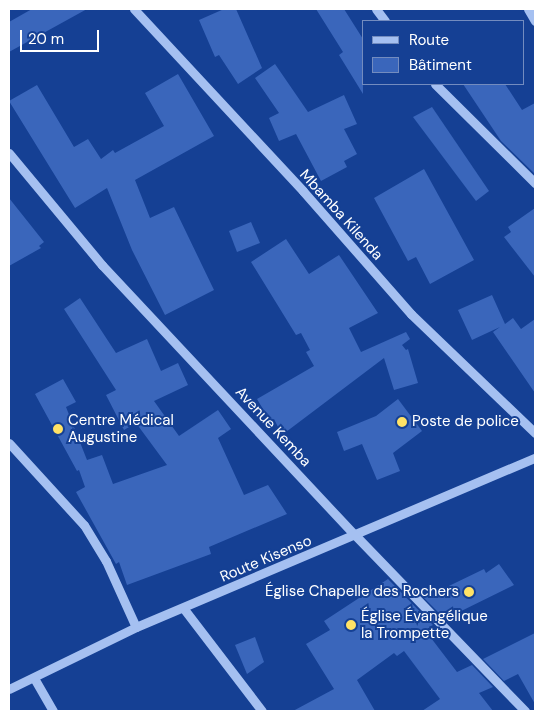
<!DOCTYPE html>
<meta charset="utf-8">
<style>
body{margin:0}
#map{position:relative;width:544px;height:720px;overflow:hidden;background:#154094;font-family:"DM Sans",sans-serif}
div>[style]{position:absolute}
.building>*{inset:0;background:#3a66bb}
.minor>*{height:9px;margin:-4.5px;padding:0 4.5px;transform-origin:4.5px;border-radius:4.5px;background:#a5c0f1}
.dots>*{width:14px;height:14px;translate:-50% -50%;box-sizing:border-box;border:2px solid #154094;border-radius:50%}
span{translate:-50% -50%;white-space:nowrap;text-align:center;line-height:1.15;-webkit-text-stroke:4px #154094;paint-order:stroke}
.street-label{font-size:15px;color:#fff}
.poi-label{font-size:15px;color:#fff}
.left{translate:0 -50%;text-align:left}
.right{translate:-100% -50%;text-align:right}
.frame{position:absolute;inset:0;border:10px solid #fff;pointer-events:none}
.legend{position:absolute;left:362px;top:20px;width:162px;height:65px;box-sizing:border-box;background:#154094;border:1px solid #738cbf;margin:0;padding:6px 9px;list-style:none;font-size:15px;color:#fff}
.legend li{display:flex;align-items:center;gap:10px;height:25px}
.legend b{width:25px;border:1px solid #738cbf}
.scale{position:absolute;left:20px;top:30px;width:79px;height:22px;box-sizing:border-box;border:2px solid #fff;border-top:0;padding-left:6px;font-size:15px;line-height:18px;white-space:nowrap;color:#fff;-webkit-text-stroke:4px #154094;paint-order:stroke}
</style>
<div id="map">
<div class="building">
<div style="clip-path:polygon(32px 9px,87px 9px,9px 52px,9px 22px)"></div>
<div style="clip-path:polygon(224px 9px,236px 9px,262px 68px,238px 84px,219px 55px,215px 57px,199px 20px)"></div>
<div style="clip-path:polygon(316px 9px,344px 9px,363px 39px,363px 94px,339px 55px,343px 52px)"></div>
<div style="clip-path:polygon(275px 64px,308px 112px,344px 95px,357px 124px,344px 129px,357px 154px,344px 161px,347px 167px,321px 181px,296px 134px,279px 141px,269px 118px,279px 113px,255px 78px)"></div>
<div style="clip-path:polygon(178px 74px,214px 136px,135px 180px,150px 218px,174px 207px,214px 290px,165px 315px,132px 250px,107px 188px,75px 208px,9px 101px,37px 85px,74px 147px,88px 139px,101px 159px,113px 150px,115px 153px,164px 126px,145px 93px)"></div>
<div style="clip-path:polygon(463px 84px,505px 84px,522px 110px,535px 103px,535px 174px,501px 141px)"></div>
<div style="clip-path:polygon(432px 107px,489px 191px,476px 201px,413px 117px)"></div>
<div style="clip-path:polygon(424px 169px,474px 260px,430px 284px,416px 257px,408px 261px,374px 198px)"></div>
<div style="clip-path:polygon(9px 198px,44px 242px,39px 246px,41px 248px,9px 266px)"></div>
<div style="clip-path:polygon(535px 208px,535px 277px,504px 237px,511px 232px,508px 227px)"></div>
<div style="clip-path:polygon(251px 222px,260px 243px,237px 252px,229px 231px)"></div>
<div style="clip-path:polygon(286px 239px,309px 274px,339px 255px,378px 313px,349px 328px,361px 352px,406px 332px,410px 339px,402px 345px,406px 350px,408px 349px,418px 383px,394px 390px,384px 358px,282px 435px,274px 419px,270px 421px,257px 399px,314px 366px,306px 352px,310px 350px,301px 333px,296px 335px,251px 262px)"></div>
<div style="clip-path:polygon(492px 295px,505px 324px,513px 318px,521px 329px,535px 319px,535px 393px,493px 332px,500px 327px,472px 340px,458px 310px)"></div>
<div style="clip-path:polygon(80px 298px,116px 353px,147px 339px,161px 371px,178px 363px,188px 385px,154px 401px,179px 436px,218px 410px,231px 429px,218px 438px,244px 495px,268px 485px,287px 514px,209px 547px,211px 554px,127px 585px,119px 562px,116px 564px,76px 492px,85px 487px,79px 470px,77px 471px,35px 394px,63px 379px,76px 402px,66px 407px,87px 460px,102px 455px,113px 484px,167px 465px,136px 423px,124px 430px,106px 395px,116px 390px,64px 309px)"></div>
<div style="clip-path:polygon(398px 399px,422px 431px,393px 453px,400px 471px,377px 480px,362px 444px,344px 451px,337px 432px,376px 416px)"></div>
<div style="clip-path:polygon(499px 564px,514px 585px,445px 619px,424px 598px,484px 569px,486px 573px)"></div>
<div style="clip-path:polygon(388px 579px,433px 625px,429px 627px,432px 630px,428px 634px,457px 672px,472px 665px,493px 687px,479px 693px,493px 711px,422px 711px,440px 699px,404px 651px,397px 656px,394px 653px,357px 680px,375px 711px,293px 711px,334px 689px,306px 644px,330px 630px,324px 621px)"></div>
<div style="clip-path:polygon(535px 633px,535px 704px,518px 674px,504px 681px,483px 659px)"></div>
<div style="clip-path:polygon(255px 637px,264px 662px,247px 674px,235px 645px)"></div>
</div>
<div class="minor">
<div style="left:134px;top:9px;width:248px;rotate:47.1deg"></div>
<div style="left:303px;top:191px;width:164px;rotate:48.7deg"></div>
<div style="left:411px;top:314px;width:172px;rotate:43.8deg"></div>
<div style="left:376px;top:9px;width:15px;rotate:53deg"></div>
<div style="left:528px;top:9px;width:14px;rotate:60deg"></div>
<div style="left:435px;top:84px;width:141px;rotate:44.7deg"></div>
<div style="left:9px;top:153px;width:146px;rotate:50.3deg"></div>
<div style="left:102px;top:265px;width:370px;rotate:46.9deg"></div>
<div style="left:355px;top:535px;width:245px;rotate:46deg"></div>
<div style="left:9px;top:443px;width:111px;rotate:47.6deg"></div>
<div style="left:84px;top:525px;width:42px;rotate:58.6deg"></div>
<div style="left:106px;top:561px;width:72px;rotate:65.6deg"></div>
<div style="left:184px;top:609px;width:128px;rotate:52.6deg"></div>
<div style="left:34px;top:678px;width:38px;rotate:60deg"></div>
<div style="left:9px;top:689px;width:141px;rotate:-26deg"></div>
<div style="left:136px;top:627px;width:433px;rotate:-23deg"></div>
</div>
<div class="dots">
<div style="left:402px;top:422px;background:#ffe266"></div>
<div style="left:58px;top:429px;background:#ffe266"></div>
<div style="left:469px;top:592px;background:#ffe266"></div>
<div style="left:351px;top:625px;background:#ffe266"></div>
</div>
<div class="street-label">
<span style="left:341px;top:215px;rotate:48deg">Mbamba Kilenda</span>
<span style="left:273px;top:427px;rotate:47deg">Avenue Kemba</span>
<span style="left:266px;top:559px;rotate:-23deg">Route Kisenso</span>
</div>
<div class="poi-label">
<span class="left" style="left:68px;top:429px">Centre Médical<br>Augustine</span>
<span class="left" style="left:412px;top:422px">Poste de police</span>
<span class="right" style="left:459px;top:592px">Église Chapelle des Rochers</span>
<span class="left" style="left:361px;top:625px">Église Évangélique<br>la Trompette</span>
</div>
<div class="frame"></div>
<ul class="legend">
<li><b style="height:6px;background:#a5c0f1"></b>Route</li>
<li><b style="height:14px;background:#3a66bb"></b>Bâtiment</li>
</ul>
<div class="scale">20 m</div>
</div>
